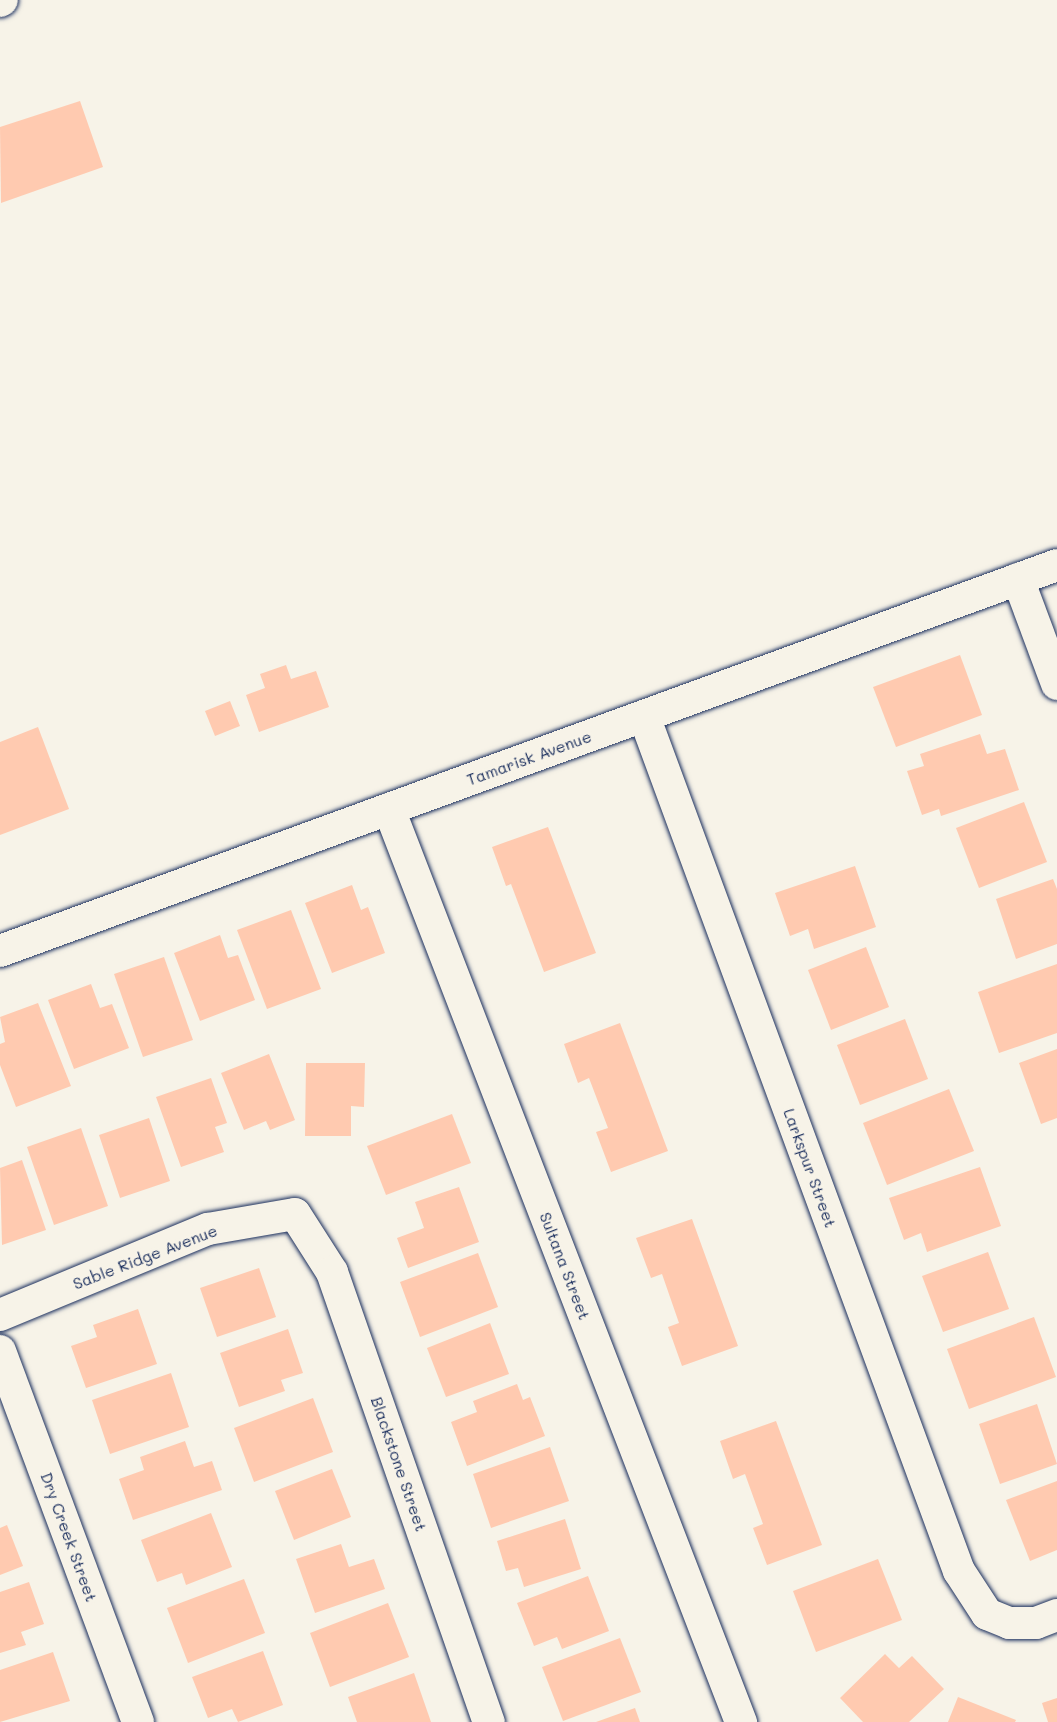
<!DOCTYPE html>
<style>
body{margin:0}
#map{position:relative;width:1057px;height:1722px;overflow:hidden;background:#f7f3e8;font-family:Mali,sans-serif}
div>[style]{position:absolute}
.building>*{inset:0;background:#ffcab0}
.roads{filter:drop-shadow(0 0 2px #1b2f5e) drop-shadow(0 0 2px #1b2f5e)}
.minor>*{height:32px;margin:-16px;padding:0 16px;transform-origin:16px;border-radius:16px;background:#f7f3e8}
span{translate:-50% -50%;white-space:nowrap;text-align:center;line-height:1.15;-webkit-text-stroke:6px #f7f3e8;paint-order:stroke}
.street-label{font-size:16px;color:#1b2f5e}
</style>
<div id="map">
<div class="building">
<div style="clip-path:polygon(80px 101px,103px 167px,1px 203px,0 127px)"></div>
<div style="clip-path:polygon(960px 655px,982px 715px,896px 747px,873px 687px)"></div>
<div style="clip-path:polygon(286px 665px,291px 679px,316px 671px,329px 707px,259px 732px,246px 695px,265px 688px,260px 674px)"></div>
<div style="clip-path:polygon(230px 701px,240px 726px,215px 736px,205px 711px)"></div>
<div style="clip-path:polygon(38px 727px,69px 809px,0 835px,0 742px)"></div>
<div style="clip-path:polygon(980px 734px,987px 754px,1005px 749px,1019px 790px,941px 816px,939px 809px,922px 815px,907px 771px,924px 766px,920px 754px)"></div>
<div style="clip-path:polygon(1024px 802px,1047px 862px,979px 888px,956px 828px)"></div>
<div style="clip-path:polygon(548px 827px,596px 953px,544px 972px,511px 884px,506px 886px,492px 847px)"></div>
<div style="clip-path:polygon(855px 866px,876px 927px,814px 949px,808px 929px,790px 936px,775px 893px)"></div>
<div style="clip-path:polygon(1053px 879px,1057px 889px,1057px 944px,1016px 959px,996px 899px)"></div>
<div style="clip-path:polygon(352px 885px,361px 910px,368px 907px,385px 953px,332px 973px,305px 903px)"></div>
<div style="clip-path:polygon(291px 910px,321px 989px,267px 1009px,237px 930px)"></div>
<div style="clip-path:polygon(220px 935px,228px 958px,238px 955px,255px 1000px,200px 1021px,174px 953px)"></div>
<div style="clip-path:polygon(866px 947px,889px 1007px,831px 1030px,808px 970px)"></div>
<div style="clip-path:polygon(164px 957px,193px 1040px,143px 1057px,114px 974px)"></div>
<div style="clip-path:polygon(1057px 964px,1057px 1033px,999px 1053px,978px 992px)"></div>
<div style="clip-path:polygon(91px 984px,100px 1008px,112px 1004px,129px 1048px,74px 1069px,48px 1000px)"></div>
<div style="clip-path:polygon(38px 1003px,71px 1086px,16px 1107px,0 1065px,0 1044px,5px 1042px,0 1017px)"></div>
<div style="clip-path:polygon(905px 1019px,928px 1079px,860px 1105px,837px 1045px)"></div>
<div style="clip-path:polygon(620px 1023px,668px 1151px,611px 1172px,596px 1132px,608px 1128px,589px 1078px,578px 1083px,564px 1044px)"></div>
<div style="clip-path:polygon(1057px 1049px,1057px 1118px,1041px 1124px,1019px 1063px)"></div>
<div style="clip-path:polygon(269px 1054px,295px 1120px,270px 1130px,266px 1121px,244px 1130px,221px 1073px)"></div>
<div style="clip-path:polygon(306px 1063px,365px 1063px,364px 1107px,351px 1106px,351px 1136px,305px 1136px)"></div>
<div style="clip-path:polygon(211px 1078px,227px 1123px,215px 1127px,224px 1152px,181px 1167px,156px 1097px)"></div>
<div style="clip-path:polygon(949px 1089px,974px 1151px,887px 1185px,863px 1123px)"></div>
<div style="clip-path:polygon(452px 1114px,471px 1163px,386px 1195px,367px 1146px)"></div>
<div style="clip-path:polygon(149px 1118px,170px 1181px,120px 1198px,99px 1135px)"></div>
<div style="clip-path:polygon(81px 1128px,108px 1206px,54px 1225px,27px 1147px)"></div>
<div style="clip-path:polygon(22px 1160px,46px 1230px,2px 1245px,0 1168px)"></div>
<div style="clip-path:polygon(980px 1167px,1001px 1226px,927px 1252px,921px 1233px,904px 1240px,889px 1198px)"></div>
<div style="clip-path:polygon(459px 1187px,479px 1242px,408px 1268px,397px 1238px,424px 1228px,415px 1202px)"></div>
<div style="clip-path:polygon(692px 1219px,738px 1346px,682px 1366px,668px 1327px,679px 1323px,662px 1274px,651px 1278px,636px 1238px)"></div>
<div style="clip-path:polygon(988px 1252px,1009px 1309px,943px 1332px,922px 1276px)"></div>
<div style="clip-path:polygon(478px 1253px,498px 1307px,420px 1337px,400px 1282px)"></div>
<div style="clip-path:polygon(259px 1268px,276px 1317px,217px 1337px,200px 1288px)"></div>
<div style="clip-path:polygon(138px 1309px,157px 1364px,86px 1388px,71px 1346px,97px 1337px,93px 1325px)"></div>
<div style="clip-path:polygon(1034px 1317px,1056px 1377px,969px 1409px,947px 1349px)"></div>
<div style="clip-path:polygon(490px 1323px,509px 1374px,446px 1397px,427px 1348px)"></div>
<div style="clip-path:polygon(288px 1329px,303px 1373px,281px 1380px,285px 1391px,239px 1407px,220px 1353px)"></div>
<div style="clip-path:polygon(171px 1373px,189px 1427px,110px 1454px,92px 1400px)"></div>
<div style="clip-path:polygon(517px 1384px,523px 1400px,530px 1397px,545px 1436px,467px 1466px,451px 1422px,477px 1412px,473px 1401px)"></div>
<div style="clip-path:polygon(313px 1398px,333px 1452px,254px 1482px,234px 1428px)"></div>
<div style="clip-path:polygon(1037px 1404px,1057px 1464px,1000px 1484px,979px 1424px)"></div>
<div style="clip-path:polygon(776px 1421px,822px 1545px,767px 1565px,753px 1528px,763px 1524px,745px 1474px,733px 1479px,720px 1441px)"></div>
<div style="clip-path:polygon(185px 1441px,194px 1467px,212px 1461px,222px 1490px,133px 1520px,119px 1479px,144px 1470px,140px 1457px)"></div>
<div style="clip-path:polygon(550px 1447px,569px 1501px,491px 1528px,473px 1474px)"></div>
<div style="clip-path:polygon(332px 1469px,351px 1517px,294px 1540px,275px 1491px)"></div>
<div style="clip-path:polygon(1057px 1481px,1057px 1550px,1030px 1561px,1006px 1500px)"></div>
<div style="clip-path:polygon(211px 1513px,232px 1567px,186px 1585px,182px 1573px,157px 1582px,141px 1540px)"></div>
<div style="clip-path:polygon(565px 1519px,581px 1569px,524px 1587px,518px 1568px,506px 1571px,497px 1541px)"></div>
<div style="clip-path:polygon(7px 1525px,23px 1566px,0 1575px,0 1528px)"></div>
<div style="clip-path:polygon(341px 1544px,349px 1567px,374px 1559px,385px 1589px,315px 1613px,296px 1559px)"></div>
<div style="clip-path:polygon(878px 1559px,902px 1620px,816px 1652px,793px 1591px)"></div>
<div style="clip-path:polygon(588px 1576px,609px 1631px,562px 1649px,557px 1637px,534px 1646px,517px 1603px)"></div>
<div style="clip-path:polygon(244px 1579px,265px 1633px,188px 1663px,167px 1608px)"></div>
<div style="clip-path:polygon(29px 1582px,44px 1624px,21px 1632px,26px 1645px,0 1653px,0 1592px)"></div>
<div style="clip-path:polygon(388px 1603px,409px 1657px,330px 1687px,310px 1633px)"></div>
<div style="clip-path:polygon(620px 1638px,641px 1692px,563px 1721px,542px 1667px)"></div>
<div style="clip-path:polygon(263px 1651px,283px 1705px,238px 1722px,232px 1709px,208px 1718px,192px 1677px)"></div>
<div style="clip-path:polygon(53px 1652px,70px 1701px,0 1722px,0 1670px)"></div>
<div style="clip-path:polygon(885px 1654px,899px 1668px,912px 1656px,944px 1689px,909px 1722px,863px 1722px,840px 1698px)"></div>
<div style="clip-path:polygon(414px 1673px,431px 1722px,357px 1722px,348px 1697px)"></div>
<div style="clip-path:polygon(958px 1697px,1016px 1720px,1015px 1722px,948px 1722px)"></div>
<div style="clip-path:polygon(1057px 1698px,1057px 1722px,1048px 1722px,1042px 1703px)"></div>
<div style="clip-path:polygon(635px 1708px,640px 1722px,596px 1722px)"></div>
</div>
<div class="roads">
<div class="minor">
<div style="left:0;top:1px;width:2px;rotate:-27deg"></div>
<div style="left:1018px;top:579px;width:112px;rotate:69.6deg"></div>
<div style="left:644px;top:716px;width:911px;rotate:69.78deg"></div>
<div style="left:959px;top:1571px;width:51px;rotate:56.9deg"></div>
<div style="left:987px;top:1614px;width:24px;rotate:22deg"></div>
<div style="left:1009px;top:1623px;width:27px"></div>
<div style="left:1036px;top:1623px;width:22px;rotate:-21deg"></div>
<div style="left:389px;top:809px;width:979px;rotate:68.92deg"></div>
<div style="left:0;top:951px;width:1125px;rotate:-20.06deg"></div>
<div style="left:0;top:1315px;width:225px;rotate:-22.5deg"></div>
<div style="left:208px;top:1229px;width:88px;rotate:-9.8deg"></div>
<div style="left:295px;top:1214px;width:69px;rotate:57.5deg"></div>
<div style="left:332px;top:1272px;width:477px;rotate:70.8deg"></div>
<div style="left:0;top:1351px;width:396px;rotate:69.6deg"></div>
</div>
</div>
<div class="street-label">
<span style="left:529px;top:758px;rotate:-20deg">Tamarisk Avenue</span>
<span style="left:810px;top:1168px;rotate:70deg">Larkspur Street</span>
<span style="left:145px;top:1257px;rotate:-21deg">Sable Ridge Avenue</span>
<span style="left:565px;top:1266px;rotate:69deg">Sultana Street</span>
<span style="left:399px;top:1464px;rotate:71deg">Blackstone Street</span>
<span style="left:69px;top:1537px;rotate:70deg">Dry Creek Street</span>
</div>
</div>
